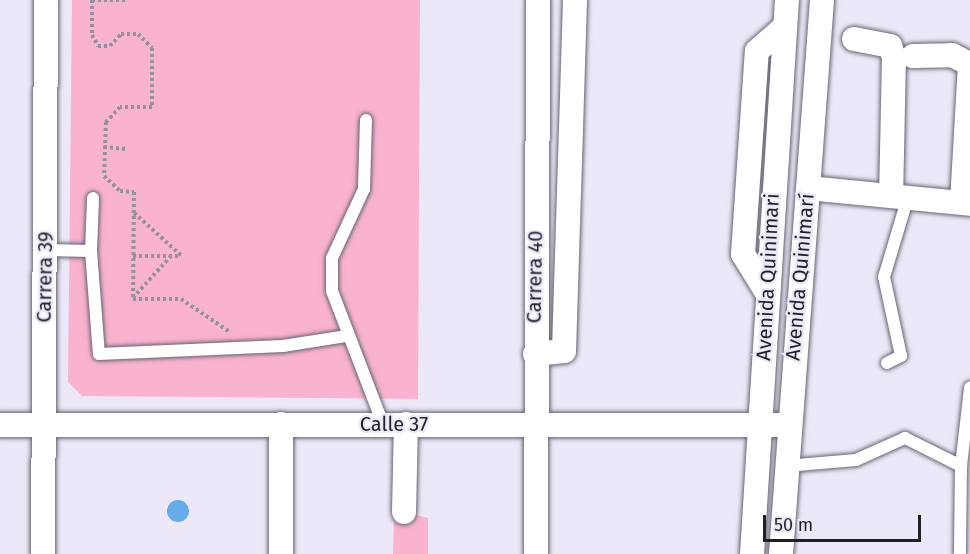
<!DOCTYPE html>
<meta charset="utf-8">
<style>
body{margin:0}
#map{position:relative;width:970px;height:554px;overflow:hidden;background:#ede8f8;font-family:"Fira Sans",sans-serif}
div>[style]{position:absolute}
.green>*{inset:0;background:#fab3cf}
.water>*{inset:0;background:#65ace8}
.round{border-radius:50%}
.path>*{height:4px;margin-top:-2px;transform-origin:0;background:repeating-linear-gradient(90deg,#95919d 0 3px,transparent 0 6px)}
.roads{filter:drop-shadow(0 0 2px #696573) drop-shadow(0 0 2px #696573)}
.service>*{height:12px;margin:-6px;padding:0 6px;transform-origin:6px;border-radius:6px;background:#fff}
.minor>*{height:24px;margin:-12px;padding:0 12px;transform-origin:12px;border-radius:12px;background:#fff}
span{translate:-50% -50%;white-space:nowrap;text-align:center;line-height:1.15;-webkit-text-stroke:4.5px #ede8f8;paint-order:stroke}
.street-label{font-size:20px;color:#211f25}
.scale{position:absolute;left:763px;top:515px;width:158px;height:27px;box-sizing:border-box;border:3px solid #211f25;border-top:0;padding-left:8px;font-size:18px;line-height:21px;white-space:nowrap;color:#211f25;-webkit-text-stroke:4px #ede8f8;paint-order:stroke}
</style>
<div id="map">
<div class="green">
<div style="clip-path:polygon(72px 0,420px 0,418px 399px,82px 396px,68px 382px)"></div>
<div style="clip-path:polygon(404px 512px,428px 518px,428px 554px,393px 554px,394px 518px)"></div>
</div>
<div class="water">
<div class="round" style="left:167px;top:500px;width:22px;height:22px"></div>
</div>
<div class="path">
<div style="left:92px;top:0;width:35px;rotate:90deg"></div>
<div style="left:92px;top:35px;width:13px;rotate:61deg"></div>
<div style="left:98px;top:46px;width:12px"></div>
<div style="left:110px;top:46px;width:16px;rotate:-47deg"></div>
<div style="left:121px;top:34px;width:17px"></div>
<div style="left:138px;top:34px;width:20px;rotate:45deg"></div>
<div style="left:152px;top:48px;width:59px;rotate:90deg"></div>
<div style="left:152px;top:107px;width:32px;rotate:180deg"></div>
<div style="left:120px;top:107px;width:21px;rotate:133deg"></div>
<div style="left:106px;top:122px;width:54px;rotate:92.1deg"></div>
<div style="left:104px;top:176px;width:22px;rotate:43deg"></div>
<div style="left:120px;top:191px;width:14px;rotate:4deg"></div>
<div style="left:134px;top:192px;width:107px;rotate:90.5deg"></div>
<div style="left:133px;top:299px;width:48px"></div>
<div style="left:181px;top:299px;width:59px;rotate:34deg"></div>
<div style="left:92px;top:0;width:34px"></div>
<div style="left:104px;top:147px;width:22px;rotate:5deg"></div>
<div style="left:134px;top:213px;width:64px;rotate:41.9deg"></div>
<div style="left:133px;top:256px;width:48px"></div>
<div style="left:133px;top:298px;width:57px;rotate:-47.9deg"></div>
</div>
<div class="roads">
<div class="service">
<div style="left:366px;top:120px;width:69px;rotate:91.7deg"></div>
<div style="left:364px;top:189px;width:76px;rotate:114.9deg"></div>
<div style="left:332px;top:258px;width:33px;rotate:90deg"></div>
<div style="left:332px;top:291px;width:142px;rotate:69deg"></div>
<div style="left:46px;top:250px;width:45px;rotate:1.3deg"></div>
<div style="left:91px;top:251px;width:103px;rotate:85.6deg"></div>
<div style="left:99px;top:354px;width:184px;rotate:-2.5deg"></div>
<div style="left:283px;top:346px;width:65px;rotate:-8.9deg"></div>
<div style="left:91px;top:251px;width:53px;rotate:-87.8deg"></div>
<div style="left:887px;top:363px;width:16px;rotate:-27deg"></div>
<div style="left:901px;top:356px;width:81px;rotate:-102.1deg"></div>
<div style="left:884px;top:277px;width:84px;rotate:-73.3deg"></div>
<div style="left:786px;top:466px;width:70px;rotate:-4.9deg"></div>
<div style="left:856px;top:460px;width:54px;rotate:-24.2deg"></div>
<div style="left:905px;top:438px;width:63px;rotate:26.6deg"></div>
<div style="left:961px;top:466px;width:88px;rotate:90.7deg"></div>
<div style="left:961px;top:466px;width:79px;rotate:-83.4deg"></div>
</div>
<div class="minor">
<div style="left:854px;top:39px;width:37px;rotate:11deg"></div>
<div style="left:890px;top:46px;width:12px;rotate:70deg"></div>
<div style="left:894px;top:57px;width:139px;rotate:91.2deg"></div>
<div style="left:913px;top:56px;width:39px;rotate:-1deg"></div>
<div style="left:952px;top:55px;width:20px;rotate:27deg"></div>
<div style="left:970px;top:64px;width:139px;rotate:93.3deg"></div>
<div style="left:808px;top:188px;width:163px;rotate:5.6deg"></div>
<div style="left:767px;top:293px;width:46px;rotate:-121.6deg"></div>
<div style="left:743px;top:254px;width:203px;rotate:-86.1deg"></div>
<div style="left:757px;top:51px;width:33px;rotate:-41deg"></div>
<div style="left:535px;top:354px;width:29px;rotate:-6deg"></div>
<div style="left:564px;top:351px;width:351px;rotate:-88.2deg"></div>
<div style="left:0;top:425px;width:788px"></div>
<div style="left:404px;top:512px;width:88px;rotate:-88.7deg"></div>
<div style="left:43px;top:554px;width:554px;rotate:-89.69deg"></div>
<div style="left:281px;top:554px;width:130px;rotate:-90deg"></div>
<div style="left:536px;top:554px;width:554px;rotate:-89.79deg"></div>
<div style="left:752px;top:554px;width:555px;rotate:-86.39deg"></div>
<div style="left:781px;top:554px;width:556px;rotate:-85.77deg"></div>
</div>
</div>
<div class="street-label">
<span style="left:45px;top:277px;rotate:-89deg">Carrera 39</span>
<span style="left:535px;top:277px;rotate:-89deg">Carrera 40</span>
<span style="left:768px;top:277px;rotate:-87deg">Avenida Quinimari</span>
<span style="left:800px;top:277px;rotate:-85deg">Avenida Quinimarí</span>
<span style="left:394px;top:424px">Calle 37</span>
</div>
<div class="scale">50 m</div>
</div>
